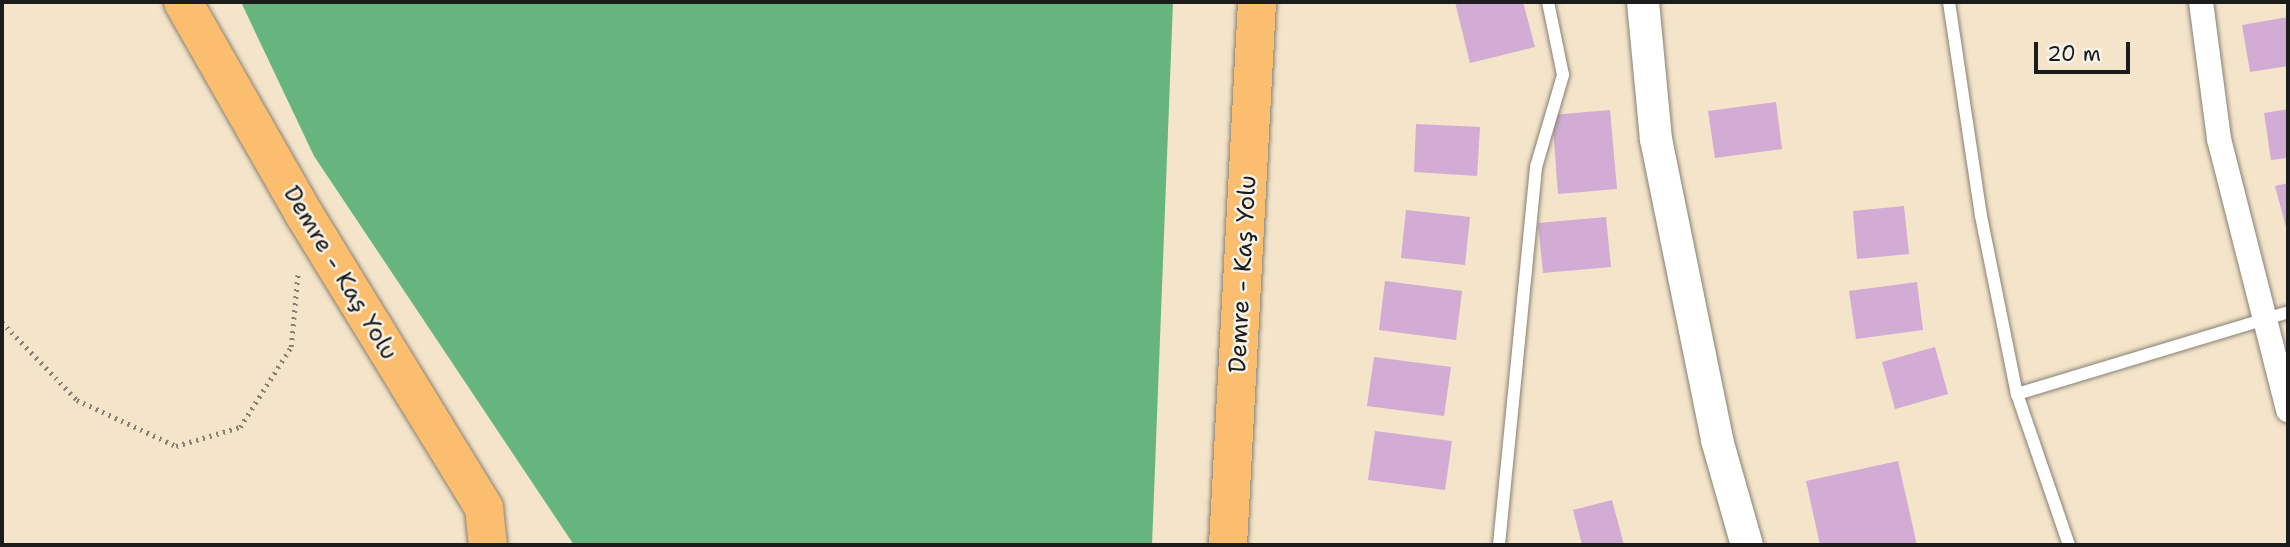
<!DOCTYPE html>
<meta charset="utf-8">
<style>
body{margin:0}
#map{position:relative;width:2290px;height:547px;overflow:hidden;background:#f3e4ca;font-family:"Shantell Sans",sans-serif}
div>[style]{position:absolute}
.forest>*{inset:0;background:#66b47e}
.building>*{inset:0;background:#d2acd4}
.path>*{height:4.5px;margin-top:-2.25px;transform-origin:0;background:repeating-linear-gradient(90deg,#888073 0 2px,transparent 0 7px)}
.roads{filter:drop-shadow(0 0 2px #888073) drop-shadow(0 0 2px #888073)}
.service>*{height:12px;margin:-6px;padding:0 6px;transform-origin:6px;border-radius:6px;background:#fff}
.minor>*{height:24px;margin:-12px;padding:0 12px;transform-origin:12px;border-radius:12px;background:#fff}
.tertiary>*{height:32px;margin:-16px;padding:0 16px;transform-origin:16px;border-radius:16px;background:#fff}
.trunk>*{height:38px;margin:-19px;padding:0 19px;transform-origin:19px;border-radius:19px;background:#fbbe6e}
span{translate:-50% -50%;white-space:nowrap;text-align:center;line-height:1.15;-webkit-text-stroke:5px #f7f3e8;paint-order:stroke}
.street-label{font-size:24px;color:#1c1c1c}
.frame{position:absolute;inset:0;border:4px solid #1c1c1c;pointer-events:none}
.scale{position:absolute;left:2034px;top:42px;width:96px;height:32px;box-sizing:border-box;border:4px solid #1c1c1c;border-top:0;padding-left:9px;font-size:21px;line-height:24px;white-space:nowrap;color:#1c1c1c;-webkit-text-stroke:5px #f7f3e8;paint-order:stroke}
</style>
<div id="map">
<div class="forest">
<div style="clip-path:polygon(241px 2px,1173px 2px,1152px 545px,574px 545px,314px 156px)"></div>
</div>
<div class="building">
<div style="clip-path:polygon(1455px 2px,1523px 2px,1535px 47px,1470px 63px)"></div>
<div style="clip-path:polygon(2288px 17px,2288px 66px,2250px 72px,2242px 25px)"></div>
<div style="clip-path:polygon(1776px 102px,1782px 149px,1715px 158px,1708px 111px)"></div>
<div style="clip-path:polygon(2288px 109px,2288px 158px,2271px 160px,2264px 113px)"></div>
<div style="clip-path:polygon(1610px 110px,1617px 189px,1558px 194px,1552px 115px)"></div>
<div style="clip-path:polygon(1416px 124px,1480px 127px,1477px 176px,1414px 172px)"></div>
<div style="clip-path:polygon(2288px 183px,2288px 231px,2287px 231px,2275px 186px)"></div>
<div style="clip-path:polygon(1904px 206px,1909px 254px,1857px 259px,1853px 211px)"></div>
<div style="clip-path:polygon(1406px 210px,1470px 217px,1465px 265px,1401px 258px)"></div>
<div style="clip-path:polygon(1606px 217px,1611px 267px,1543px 273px,1538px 223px)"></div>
<div style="clip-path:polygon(1385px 281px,1462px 291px,1456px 340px,1379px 330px)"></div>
<div style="clip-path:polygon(1917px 282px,1923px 330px,1856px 339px,1849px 291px)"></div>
<div style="clip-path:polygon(1935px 347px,1948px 394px,1895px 409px,1882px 362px)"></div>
<div style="clip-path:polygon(1374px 357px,1451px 367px,1444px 416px,1367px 406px)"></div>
<div style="clip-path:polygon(1375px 431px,1452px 441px,1445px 490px,1368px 480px)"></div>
<div style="clip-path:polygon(1898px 461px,1917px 545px,1820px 545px,1806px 481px)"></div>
<div style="clip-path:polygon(1612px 500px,1624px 545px,1582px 545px,1573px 510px)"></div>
</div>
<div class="path">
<div style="left:2px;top:322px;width:108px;rotate:46.1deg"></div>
<div style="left:77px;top:400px;width:109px;rotate:24.9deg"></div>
<div style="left:176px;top:446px;width:67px;rotate:-16.5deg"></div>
<div style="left:240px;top:427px;width:95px;rotate:-57.5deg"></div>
<div style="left:291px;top:347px;width:75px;rotate:-84.7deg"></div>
</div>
<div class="roads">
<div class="service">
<div style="left:1949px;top:2px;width:216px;rotate:81.5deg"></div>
<div style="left:1981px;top:216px;width:182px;rotate:78.6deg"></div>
<div style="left:2017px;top:394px;width:160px;rotate:71deg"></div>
<div style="left:2017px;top:394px;width:283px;rotate:-16.8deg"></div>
<div style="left:1499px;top:545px;width:380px;rotate:-84.4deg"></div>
<div style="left:1536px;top:167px;width:96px;rotate:-73.6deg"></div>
<div style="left:1563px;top:75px;width:75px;rotate:-101.6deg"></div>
</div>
<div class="minor">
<div style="left:2201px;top:2px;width:138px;rotate:82.5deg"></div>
<div style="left:2219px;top:139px;width:280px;rotate:75.7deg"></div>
</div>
<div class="tertiary">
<div style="left:1643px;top:2px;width:138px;rotate:84.6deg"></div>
<div style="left:1656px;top:139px;width:307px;rotate:78.5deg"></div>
<div style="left:1717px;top:440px;width:109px;rotate:74.1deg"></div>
</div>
<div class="trunk">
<div style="left:183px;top:2px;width:244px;rotate:60.3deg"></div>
<div style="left:304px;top:214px;width:345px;rotate:58.5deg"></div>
<div style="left:484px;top:508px;width:37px;rotate:84deg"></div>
<div style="left:1228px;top:545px;width:544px;rotate:-86.94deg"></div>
</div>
</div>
<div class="street-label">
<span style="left:340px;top:273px;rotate:59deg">Demre - Kaş Yolu</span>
<span style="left:1243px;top:274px;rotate:-87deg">Demre - Kaş Yolu</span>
</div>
<div class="frame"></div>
<div class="scale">20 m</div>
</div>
